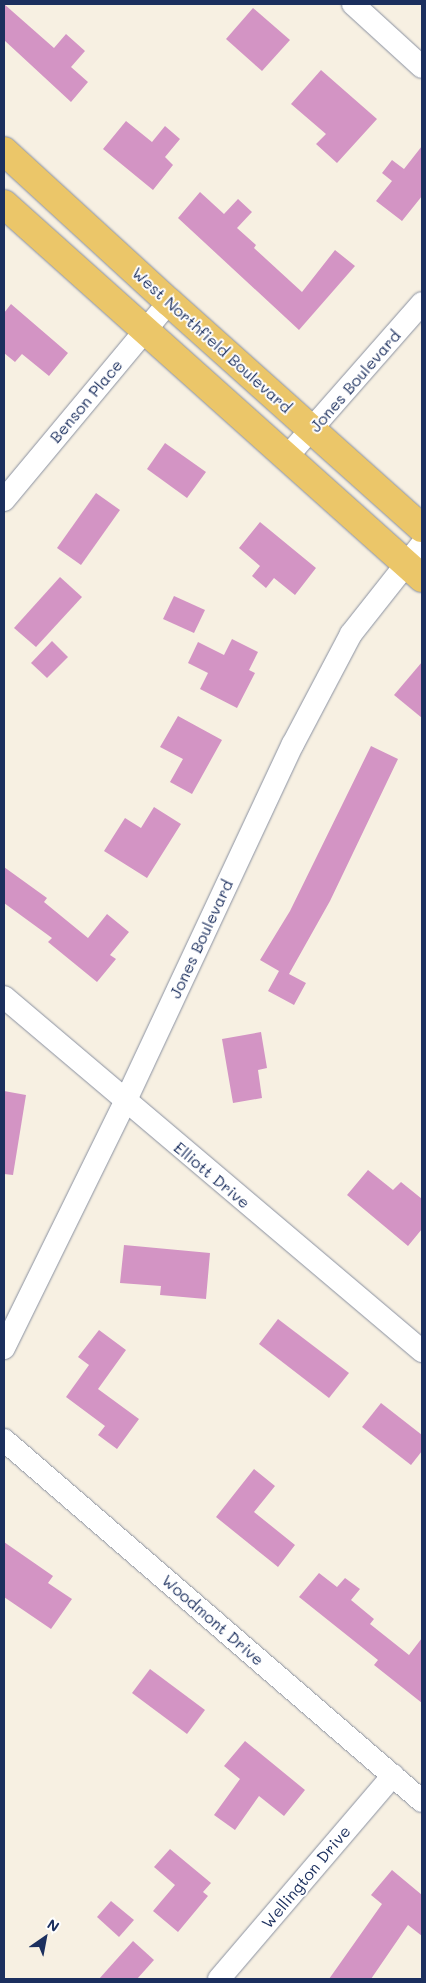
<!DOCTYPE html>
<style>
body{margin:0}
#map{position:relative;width:426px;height:1983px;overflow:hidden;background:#f7f0e2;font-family:Mali,sans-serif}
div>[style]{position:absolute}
.building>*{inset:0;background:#d394c4}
.roads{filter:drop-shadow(0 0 1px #8990a0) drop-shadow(0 0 1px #8990a0)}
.minor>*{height:22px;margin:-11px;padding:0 11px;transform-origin:11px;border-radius:11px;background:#fff}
.major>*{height:28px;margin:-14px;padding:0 14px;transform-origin:14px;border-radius:14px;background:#ebc669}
span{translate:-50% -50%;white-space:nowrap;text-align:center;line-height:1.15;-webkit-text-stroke:4px #fff;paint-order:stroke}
.street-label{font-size:16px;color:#1b2f5e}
.frame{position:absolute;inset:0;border:5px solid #1b2f5e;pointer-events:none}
.north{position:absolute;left:20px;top:1913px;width:50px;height:50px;-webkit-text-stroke:4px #fff;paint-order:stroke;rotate:33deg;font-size:14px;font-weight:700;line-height:20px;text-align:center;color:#1b2f5e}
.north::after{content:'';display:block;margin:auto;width:18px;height:22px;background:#1b2f5e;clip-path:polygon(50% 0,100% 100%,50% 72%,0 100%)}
</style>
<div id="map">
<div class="building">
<div style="clip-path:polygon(4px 4px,54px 48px,66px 34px,85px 51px,71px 67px,88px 82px,71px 102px,4px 40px)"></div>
<div style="clip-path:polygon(253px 8px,290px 40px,262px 71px,226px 39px)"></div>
<div style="clip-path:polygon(321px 70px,377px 119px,337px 163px,316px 144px,326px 134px,291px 104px)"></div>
<div style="clip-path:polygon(126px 121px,152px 142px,165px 126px,180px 139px,165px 157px,173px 165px,153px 190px,103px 149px)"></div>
<div style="clip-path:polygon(422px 146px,422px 196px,402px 221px,376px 201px,392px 181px,382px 173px,392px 160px,404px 169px)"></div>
<div style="clip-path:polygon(200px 192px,224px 214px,238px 199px,252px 212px,237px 228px,256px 245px,254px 248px,302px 292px,335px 250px,355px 266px,299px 330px,178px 218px)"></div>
<div style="clip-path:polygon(11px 304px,68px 353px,49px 376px,22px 354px,15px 362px,4px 353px,4px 313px)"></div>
<div style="clip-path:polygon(165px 443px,206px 472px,187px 498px,147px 469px)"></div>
<div style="clip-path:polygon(96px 493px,120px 510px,81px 565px,57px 548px)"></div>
<div style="clip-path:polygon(260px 522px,316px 568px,295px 595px,274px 578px,266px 588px,252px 576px,260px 566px,239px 548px)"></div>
<div style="clip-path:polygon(60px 577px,82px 597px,36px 647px,14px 628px)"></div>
<div style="clip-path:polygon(174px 596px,205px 610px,194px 633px,163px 619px)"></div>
<div style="clip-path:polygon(232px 639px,258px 652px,249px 670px,255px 673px,237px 708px,200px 689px,208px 673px,188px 663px,198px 642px,224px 655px)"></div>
<div style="clip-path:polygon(52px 641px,68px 657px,47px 678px,31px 663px)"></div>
<div style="clip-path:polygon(422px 662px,422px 718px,394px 695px)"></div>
<div style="clip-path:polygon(178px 716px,222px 740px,192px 794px,170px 782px,183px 759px,160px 747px)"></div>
<div style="clip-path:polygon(371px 746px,398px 759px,330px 901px,289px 974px,306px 983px,294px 1005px,268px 991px,279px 971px,260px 960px,290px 911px)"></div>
<div style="clip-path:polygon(154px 807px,181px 824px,147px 878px,104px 851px,125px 818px,141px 828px)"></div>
<div style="clip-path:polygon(4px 867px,47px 898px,44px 902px,88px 938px,107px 914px,129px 932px,110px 955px,116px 959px,97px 982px,48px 942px,52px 938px,4px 903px)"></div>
<div style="clip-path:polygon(261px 1032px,267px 1068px,258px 1070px,262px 1098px,233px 1103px,222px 1039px)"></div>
<div style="clip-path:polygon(4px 1091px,26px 1095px,13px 1175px,4px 1174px)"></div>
<div style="clip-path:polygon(368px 1170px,393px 1190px,401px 1182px,422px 1199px,422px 1229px,408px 1246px,347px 1195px)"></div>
<div style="clip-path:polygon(124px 1245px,210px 1253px,206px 1299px,160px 1295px,161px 1286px,120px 1283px)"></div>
<div style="clip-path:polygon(278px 1319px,349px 1373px,329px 1398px,259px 1344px)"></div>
<div style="clip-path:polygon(99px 1330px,126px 1350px,98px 1389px,139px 1419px,117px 1449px,98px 1435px,105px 1426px,66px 1397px,89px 1365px,78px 1357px)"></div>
<div style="clip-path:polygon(381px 1403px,422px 1435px,422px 1451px,411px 1465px,362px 1427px)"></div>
<div style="clip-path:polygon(254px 1469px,275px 1486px,254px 1512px,295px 1545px,278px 1567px,216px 1517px)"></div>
<div style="clip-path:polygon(4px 1542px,53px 1576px,48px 1583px,72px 1599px,51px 1629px,4px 1597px)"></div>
<div style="clip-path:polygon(319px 1573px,337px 1587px,345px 1578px,360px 1589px,351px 1600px,374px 1619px,370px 1624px,409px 1655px,422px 1638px,422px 1703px,374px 1665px,378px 1660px,299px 1597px)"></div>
<div style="clip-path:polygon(150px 1669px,205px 1710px,187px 1734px,132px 1693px)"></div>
<div style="clip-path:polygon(245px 1741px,305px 1790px,284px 1816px,259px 1796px,235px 1830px,214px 1815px,240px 1779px,224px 1766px)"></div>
<div style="clip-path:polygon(170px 1849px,211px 1883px,203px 1892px,208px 1896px,178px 1932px,153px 1911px,175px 1885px,154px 1867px)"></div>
<div style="clip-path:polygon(392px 1870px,422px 1895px,422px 1936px,408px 1925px,371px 1979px,329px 1979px,382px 1904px,371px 1895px)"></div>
<div style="clip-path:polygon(111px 1901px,134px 1920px,119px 1937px,97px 1917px)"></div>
<div style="clip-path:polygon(133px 1941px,154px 1960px,137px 1979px,99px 1979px)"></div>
</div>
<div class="roads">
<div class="minor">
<div style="left:353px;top:4px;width:93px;rotate:42.4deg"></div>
<div style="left:286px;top:458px;width:206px;rotate:-48.7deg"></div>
<div style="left:4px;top:500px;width:258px;rotate:-50.2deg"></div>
<div style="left:4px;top:997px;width:548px;rotate:40.26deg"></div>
<div style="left:4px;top:1348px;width:274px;rotate:-63.8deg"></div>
<div style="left:125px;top:1102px;width:395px;rotate:-64.9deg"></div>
<div style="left:293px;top:744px;width:124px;rotate:-62.2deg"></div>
<div style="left:351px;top:634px;width:115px;rotate:-51.7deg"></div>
<div style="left:4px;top:1440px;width:552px;rotate:40.82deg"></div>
<div style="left:219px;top:1979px;width:268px;rotate:-49.5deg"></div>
</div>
<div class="major">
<div style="left:4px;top:151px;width:224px;rotate:42.5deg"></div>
<div style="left:169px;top:302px;width:339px;rotate:41.8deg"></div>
<div style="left:4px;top:204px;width:561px;rotate:41.82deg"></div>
</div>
</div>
<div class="street-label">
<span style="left:212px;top:340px;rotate:42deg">West Northfield Boulevard</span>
<span style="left:355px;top:381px;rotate:-49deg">Jones Boulevard</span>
<span style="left:86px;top:401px;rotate:-50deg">Benson Place</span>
<span style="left:201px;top:939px;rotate:-65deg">Jones Boulevard</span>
<span style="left:212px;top:1175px;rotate:40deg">Elliott Drive</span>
<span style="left:213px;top:1620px;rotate:41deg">Woodmont Drive</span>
<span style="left:306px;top:1877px;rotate:-50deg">Wellington Drive</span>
</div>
<div class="frame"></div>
<div class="north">N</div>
</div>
